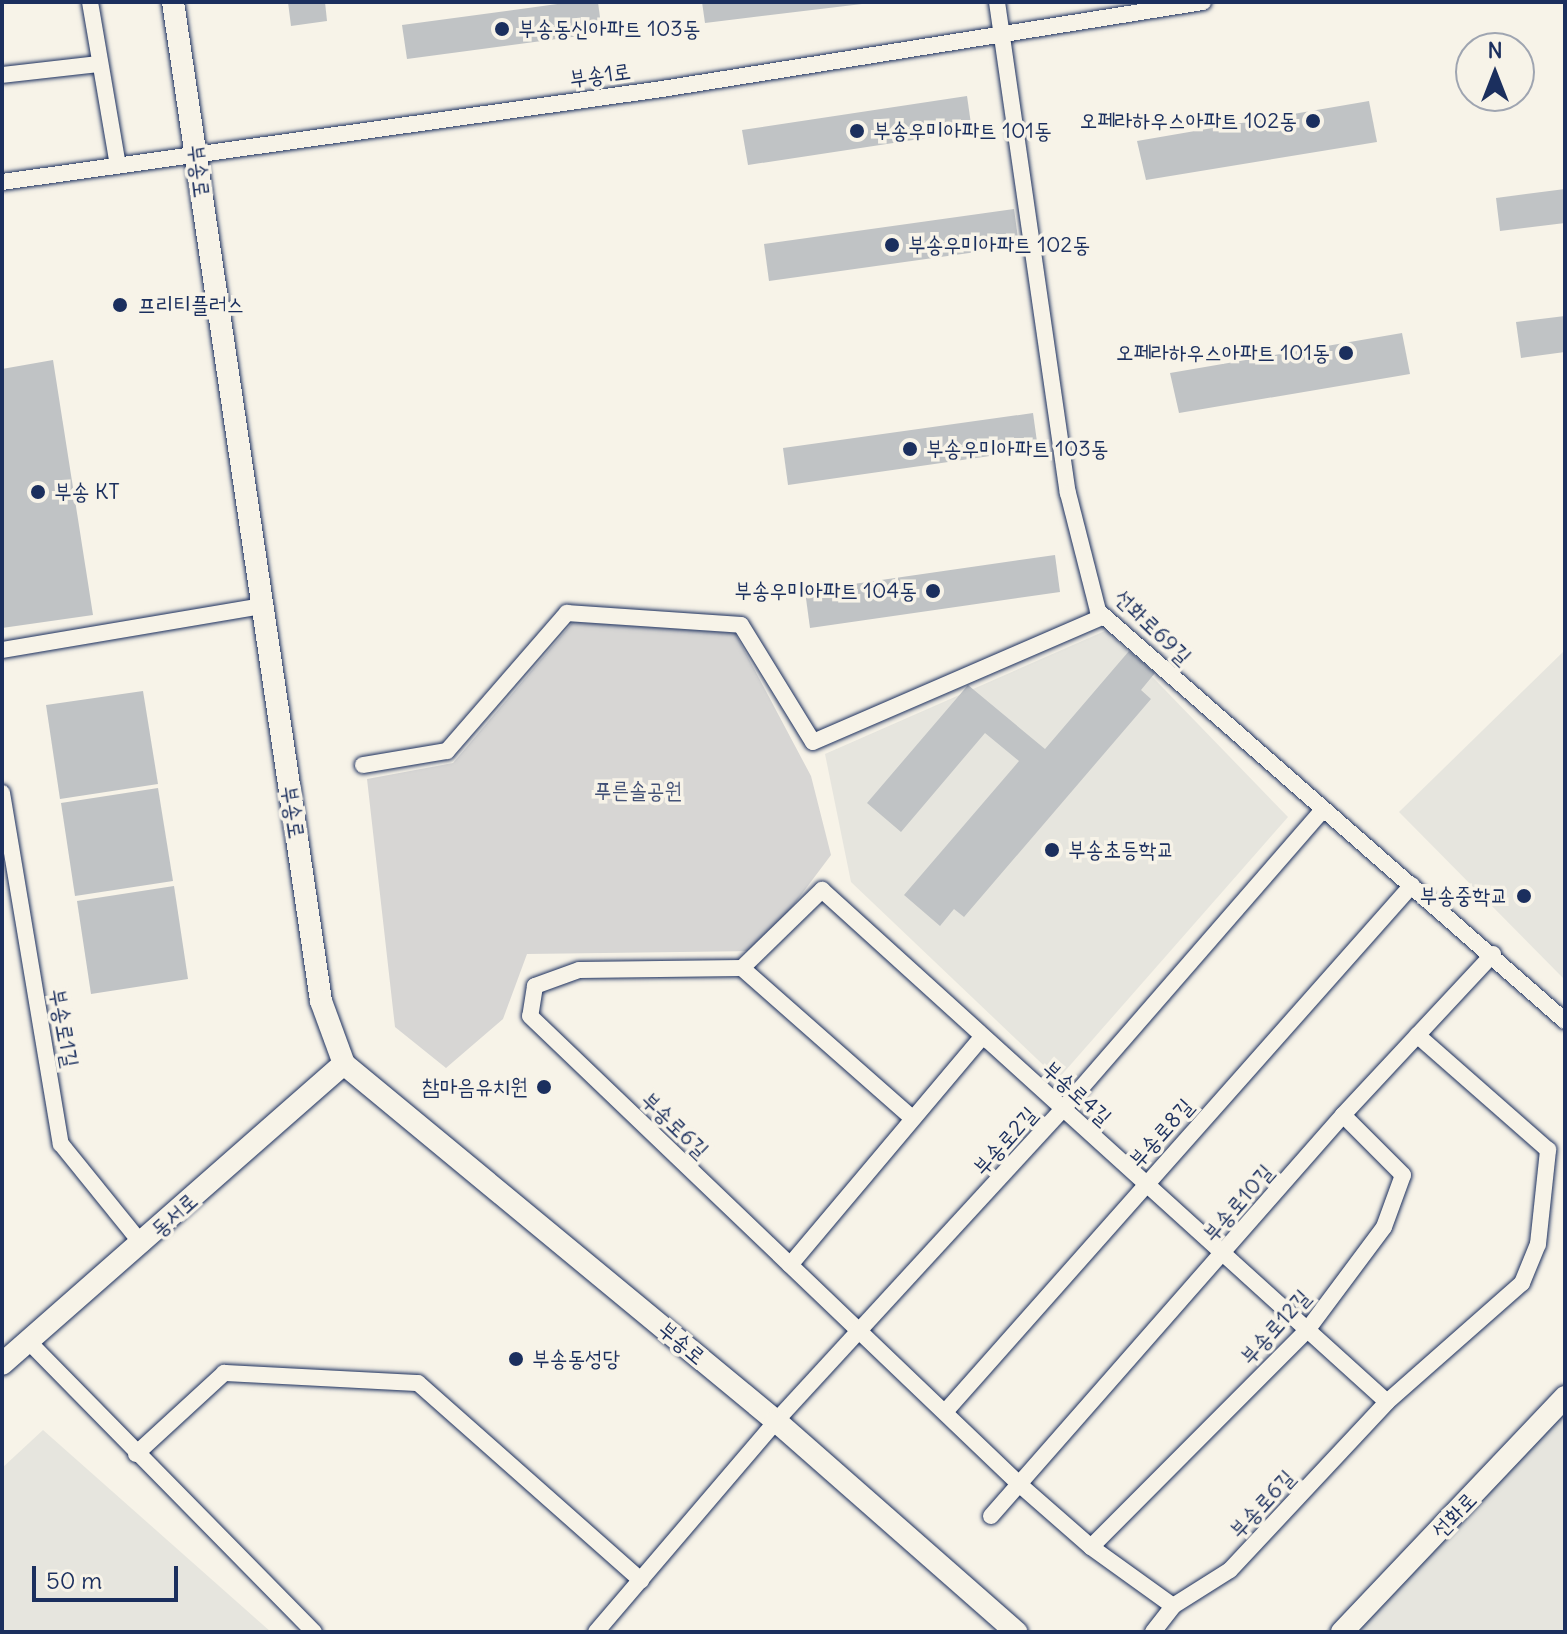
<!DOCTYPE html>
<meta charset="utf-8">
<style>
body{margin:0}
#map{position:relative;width:1567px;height:1634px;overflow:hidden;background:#f7f3e8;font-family:Delius,"Poor Story",sans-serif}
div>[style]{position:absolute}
.built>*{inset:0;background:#e6e5de}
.green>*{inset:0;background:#d7d6d4}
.building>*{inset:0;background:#c0c3c5}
.roads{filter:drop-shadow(0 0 2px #1b2f5e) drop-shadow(0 0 2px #1b2f5e)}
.street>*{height:16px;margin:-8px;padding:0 8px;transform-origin:8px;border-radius:8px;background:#f7f3e8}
.secondary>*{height:22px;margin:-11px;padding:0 11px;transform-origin:11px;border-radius:11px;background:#f7f3e8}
.dots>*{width:22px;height:22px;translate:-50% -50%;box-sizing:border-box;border:4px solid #f7f3e8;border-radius:50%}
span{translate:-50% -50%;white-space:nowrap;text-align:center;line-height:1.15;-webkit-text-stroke:7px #f7f3e8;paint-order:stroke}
.poi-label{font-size:22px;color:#1b2f5e}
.left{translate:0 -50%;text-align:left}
.right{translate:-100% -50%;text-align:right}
.street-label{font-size:22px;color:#1b2f5e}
.park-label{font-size:22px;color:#415076}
.frame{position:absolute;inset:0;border:4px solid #1b2f5e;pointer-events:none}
.north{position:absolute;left:1455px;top:32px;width:80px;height:80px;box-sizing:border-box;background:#f7f3e8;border:2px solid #9fa5b1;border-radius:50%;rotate:0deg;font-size:22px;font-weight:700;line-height:32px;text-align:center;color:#1b2f5e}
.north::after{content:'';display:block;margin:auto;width:28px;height:36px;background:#1b2f5e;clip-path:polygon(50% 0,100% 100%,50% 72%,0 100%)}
.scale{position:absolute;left:32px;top:1566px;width:146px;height:36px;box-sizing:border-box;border:4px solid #1b2f5e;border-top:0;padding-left:10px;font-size:24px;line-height:28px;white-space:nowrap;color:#1b2f5e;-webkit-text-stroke:6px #f7f3e8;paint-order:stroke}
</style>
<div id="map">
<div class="built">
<div style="clip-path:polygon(1107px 630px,1288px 817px,1058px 1079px,851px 882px,825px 754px)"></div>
<div style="clip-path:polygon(1565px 650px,1565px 980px,1399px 812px)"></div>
<div style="clip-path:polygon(1565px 1399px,1565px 1632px,1324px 1632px,1551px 1412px)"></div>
<div style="clip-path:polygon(43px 1430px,271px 1632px,2px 1632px,2px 1468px)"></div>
</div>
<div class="green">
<div style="clip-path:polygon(573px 622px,735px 633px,811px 776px,831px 855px,759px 951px,527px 954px,503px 1019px,446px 1068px,395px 1027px,367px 779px,453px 763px)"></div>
</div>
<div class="building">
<div style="clip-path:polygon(288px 2px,325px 2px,327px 21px,291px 26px)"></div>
<div style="clip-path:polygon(572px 2px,598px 2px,602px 33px,407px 59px,402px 25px)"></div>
<div style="clip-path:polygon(702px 2px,862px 2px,862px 4px,705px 23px)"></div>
<div style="clip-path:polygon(967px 96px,972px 131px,748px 165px,742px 130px)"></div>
<div style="clip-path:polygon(1369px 101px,1377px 142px,1146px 180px,1137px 141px)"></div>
<div style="clip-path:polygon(1565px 189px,1565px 223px,1500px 231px,1496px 198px)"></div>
<div style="clip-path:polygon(1014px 209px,1019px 246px,769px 281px,764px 244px)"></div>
<div style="clip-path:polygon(1565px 316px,1565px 352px,1521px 358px,1516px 322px)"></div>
<div style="clip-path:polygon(1402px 333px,1410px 374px,1179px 413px,1170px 373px)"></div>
<div style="clip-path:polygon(53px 360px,93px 615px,2px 628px,2px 369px)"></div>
<div style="clip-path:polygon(1033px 413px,1038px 449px,788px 485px,783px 448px)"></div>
<div style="clip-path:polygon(1055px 555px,1060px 592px,810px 628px,805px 591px)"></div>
<div style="clip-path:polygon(1129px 651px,1155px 673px,1141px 690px,1151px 699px,964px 917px,954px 909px,940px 926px,904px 895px,1019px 761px,985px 733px,901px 832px,867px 803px,968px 685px,1045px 749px)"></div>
<div style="clip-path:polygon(143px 691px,158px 784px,60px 799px,46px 705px)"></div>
<div style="clip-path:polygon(158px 788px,173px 881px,75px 896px,61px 803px)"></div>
<div style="clip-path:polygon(174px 886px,188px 979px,91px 994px,77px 901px)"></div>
</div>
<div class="roads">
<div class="street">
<div style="left:90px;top:2px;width:165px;rotate:80.3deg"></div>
<div style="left:997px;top:2px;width:496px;rotate:81.8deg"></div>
<div style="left:1068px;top:493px;width:122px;rotate:75.7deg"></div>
<div style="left:1098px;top:611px;width:621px;rotate:41.28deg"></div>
<div style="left:2px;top:75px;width:98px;rotate:-6.5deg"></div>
<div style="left:2px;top:182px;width:667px;rotate:-8.02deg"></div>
<div style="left:662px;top:89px;width:548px;rotate:-9.14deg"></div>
<div style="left:2px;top:650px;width:264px;rotate:-9.6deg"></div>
<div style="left:363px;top:765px;width:85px;rotate:-9.5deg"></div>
<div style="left:447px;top:751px;width:183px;rotate:-49deg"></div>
<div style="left:567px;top:613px;width:174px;rotate:3.9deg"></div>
<div style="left:741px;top:625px;width:137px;rotate:58.4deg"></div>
<div style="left:813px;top:742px;width:317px;rotate:-23.4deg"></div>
<div style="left:2px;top:793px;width:356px;rotate:80.5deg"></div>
<div style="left:61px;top:1144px;width:129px;rotate:51deg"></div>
<div style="left:742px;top:968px;width:112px;rotate:-44.3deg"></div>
<div style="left:822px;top:890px;width:762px;rotate:42.18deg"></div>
<div style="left:911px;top:1117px;width:225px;rotate:-138.6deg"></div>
<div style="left:742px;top:968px;width:163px;rotate:179.3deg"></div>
<div style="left:579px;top:970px;width:47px;rotate:160deg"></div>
<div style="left:535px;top:986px;width:30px;rotate:99deg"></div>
<div style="left:530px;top:1016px;width:677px;rotate:43.74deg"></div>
<div style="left:1019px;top:1484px;width:96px;rotate:41.2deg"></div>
<div style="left:1091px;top:1547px;width:101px;rotate:35.7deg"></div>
<div style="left:790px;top:1265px;width:298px;rotate:-49.9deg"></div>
<div style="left:28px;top:1341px;width:408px;rotate:45.5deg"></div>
<div style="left:945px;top:1412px;width:704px;rotate:-48.45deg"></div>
<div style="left:136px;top:1454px;width:120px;rotate:-42.6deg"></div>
<div style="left:224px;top:1373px;width:194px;rotate:3deg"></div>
<div style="left:418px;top:1383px;width:298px;rotate:41.5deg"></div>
<div style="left:991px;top:1516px;width:534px;rotate:-48.72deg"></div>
<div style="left:1343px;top:1115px;width:220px;rotate:-47deg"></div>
<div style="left:1091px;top:1547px;width:308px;rotate:-45.1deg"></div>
<div style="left:1308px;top:1329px;width:127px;rotate:-53.3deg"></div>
<div style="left:1384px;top:1227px;width:55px;rotate:-69.9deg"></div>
<div style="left:1403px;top:1175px;width:85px;rotate:-135deg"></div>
<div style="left:596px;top:1632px;width:277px;rotate:-49.5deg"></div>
<div style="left:776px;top:1421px;width:423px;rotate:-47.4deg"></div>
<div style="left:1062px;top:1110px;width:396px;rotate:-49deg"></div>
<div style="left:1153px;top:1632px;width:33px;rotate:-52deg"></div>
<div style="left:1173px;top:1606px;width:67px;rotate:-32.3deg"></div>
<div style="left:1230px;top:1570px;width:230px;rotate:-46.9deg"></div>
<div style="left:1387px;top:1402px;width:180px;rotate:-41.4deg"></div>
<div style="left:1522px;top:1283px;width:42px;rotate:-67.7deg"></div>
<div style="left:1538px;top:1244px;width:95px;rotate:-83.9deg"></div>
<div style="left:1548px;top:1150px;width:174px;rotate:-138.7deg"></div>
</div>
<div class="secondary">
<div style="left:173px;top:2px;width:1010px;rotate:81.57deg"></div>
<div style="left:321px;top:1001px;width:67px;rotate:69.9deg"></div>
<div style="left:344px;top:1064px;width:560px;rotate:39.57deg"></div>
<div style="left:776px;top:1421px;width:320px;rotate:41.3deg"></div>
<div style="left:2px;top:1364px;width:455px;rotate:-41.3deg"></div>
<div style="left:1342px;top:1632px;width:324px;rotate:-46.5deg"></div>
</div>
</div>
<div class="dots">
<div style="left:502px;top:29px;background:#1b2f5e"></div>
<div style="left:1313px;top:121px;background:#1b2f5e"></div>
<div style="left:857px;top:131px;background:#1b2f5e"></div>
<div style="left:892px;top:245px;background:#1b2f5e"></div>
<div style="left:120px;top:305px;background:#1b2f5e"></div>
<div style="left:1346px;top:353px;background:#1b2f5e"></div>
<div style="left:910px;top:449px;background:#1b2f5e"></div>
<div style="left:38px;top:492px;background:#1b2f5e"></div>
<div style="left:933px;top:591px;background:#1b2f5e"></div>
<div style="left:1052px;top:850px;background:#1b2f5e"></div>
<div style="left:1524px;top:896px;background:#1b2f5e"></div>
<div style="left:544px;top:1087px;background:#1b2f5e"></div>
<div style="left:516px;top:1359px;background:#1b2f5e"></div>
</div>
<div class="poi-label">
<span class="left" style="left:518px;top:29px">부송동신아파트 103동</span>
<span class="right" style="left:1297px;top:121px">오페라하우스아파트 102동</span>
<span class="left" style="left:873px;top:131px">부송우미아파트 101동</span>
<span class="left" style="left:908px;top:245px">부송우미아파트 102동</span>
<span class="left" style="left:138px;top:305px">프리티플러스</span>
<span class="right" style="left:1330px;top:353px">오페라하우스아파트 101동</span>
<span class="left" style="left:926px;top:449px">부송우미아파트 103동</span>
<span class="left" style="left:54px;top:492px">부송 KT</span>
<span class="right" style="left:917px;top:591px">부송우미아파트 104동</span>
<span class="left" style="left:1068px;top:850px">부송초등학교</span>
<span class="right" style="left:1508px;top:896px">부송중학교</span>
<span class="right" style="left:528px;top:1087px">참마음유치원</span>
<span class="left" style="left:532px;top:1359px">부송동성당</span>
</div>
<div class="street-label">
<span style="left:600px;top:75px;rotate:-8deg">부송1로</span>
<span style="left:199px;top:171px;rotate:83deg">부송로</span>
<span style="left:1153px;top:627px;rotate:44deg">선화로69길</span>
<span style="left:293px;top:812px;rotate:81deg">부송로</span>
<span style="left:64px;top:1028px;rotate:80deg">부송로1길</span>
<span style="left:1077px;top:1093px;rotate:42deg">부송로4길</span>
<span style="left:675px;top:1125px;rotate:44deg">부송로6길</span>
<span style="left:1161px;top:1133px;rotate:-48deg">부송로8길</span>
<span style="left:1005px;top:1141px;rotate:-48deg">부송로2길</span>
<span style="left:1238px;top:1203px;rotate:-49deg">부송로10길</span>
<span style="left:174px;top:1215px;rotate:-42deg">동서로</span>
<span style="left:1275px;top:1327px;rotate:-48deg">부송로12길</span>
<span style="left:682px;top:1343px;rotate:40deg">부송로</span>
<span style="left:1262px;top:1504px;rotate:-47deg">부송로6길</span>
<span style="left:1454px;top:1515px;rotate:-46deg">선화로</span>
</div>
<div class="park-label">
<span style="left:638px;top:791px">푸른솔공원</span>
</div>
<div class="frame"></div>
<div class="north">N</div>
<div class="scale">50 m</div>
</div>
